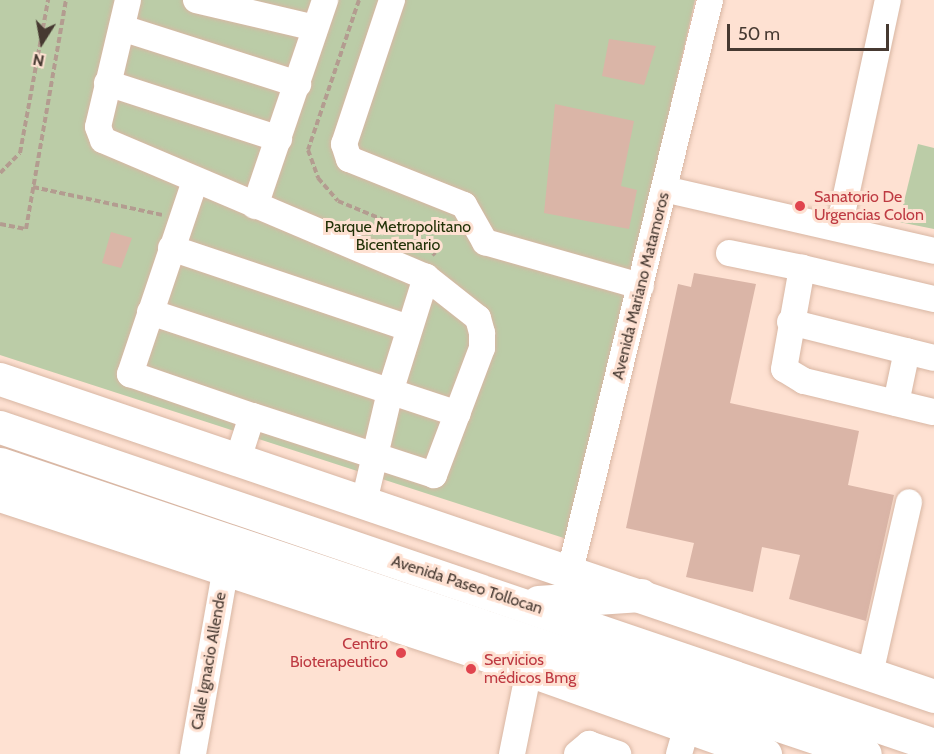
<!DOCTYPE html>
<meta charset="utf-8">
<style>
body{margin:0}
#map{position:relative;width:934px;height:754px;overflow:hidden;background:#fee1d2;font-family:Cabin,sans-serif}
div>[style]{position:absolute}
.green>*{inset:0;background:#bbcca7}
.building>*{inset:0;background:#dab5a7}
.path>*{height:4px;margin-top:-2px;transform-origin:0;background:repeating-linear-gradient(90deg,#b39c90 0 6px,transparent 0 9px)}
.roads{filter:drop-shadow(0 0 2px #d8b6a3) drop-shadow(0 0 2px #d8b6a3)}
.minor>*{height:26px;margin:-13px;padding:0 13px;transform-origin:13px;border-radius:13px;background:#fff}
.major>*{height:33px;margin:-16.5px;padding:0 16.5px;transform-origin:16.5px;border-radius:16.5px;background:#fff}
.highway>*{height:33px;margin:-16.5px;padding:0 16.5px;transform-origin:16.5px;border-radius:16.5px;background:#fff}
.dots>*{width:16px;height:16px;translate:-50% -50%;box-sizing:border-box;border:3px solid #fee1d2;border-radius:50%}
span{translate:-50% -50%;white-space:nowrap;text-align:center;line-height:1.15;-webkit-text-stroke:6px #fee1d2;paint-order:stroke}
.health-label{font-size:16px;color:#be3a42}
.left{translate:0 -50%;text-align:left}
.right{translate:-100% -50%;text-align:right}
.park-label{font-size:16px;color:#223207}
.street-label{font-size:16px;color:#463931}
.north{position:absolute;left:12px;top:12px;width:60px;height:60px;-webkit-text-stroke:4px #fee1d2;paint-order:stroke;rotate:191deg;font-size:16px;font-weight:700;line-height:24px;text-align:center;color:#463931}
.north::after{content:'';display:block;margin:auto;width:21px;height:27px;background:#463931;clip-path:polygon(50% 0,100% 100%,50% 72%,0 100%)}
.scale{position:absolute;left:727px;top:24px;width:162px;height:27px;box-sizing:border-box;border:3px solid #463931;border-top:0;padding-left:8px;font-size:18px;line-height:21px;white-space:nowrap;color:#463931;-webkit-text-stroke:4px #fee1d2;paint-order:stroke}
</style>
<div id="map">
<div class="green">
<div style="clip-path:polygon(0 0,695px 0,570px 540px,0 355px)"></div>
<div style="clip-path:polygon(918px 144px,934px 148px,934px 229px,899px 222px)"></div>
</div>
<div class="building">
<div style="clip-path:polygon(609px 39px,656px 46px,644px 85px,602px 76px)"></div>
<div style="clip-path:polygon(555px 104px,634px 121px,621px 186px,637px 190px,629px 229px,544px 213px)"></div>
<div style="clip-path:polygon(111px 232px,132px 238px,121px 268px,102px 263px)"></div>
<div style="clip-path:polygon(694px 273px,756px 284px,730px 403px,859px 431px,848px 485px,894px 495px,866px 621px,789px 599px,800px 555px,762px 547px,753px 592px,686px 577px,694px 543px,626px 528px,678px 284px,691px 287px)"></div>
</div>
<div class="path">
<div style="left:359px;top:0;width:158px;rotate:108.8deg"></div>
<div style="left:308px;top:150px;width:30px;rotate:70deg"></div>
<div style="left:318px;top:178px;width:30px;rotate:49deg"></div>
<div style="left:338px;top:201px;width:83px;rotate:22.6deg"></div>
<div style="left:415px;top:233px;width:30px;rotate:48deg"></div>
<div style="left:0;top:173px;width:28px;rotate:-45deg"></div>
<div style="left:20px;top:153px;width:156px;rotate:-79.6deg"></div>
<div style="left:33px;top:187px;width:132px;rotate:12.2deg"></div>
<div style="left:0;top:224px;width:26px;rotate:11deg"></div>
<div style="left:26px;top:229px;width:232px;rotate:-80.1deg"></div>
</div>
<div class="roads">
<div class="minor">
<div style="left:128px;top:0;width:130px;rotate:103.3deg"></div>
<div style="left:98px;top:127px;width:14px;rotate:69deg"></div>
<div style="left:103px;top:140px;width:351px;rotate:23deg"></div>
<div style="left:426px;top:277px;width:66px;rotate:38.3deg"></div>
<div style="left:478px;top:318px;width:16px;rotate:75deg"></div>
<div style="left:482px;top:333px;width:15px;rotate:90deg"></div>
<div style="left:482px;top:348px;width:136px;rotate:110.7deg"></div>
<div style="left:434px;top:475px;width:191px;rotate:-162deg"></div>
<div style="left:252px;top:416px;width:45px;rotate:108deg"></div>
<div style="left:196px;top:0;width:122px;rotate:13.2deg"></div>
<div style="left:392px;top:0;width:152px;rotate:108.4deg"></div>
<div style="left:344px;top:144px;width:16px;rotate:72deg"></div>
<div style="left:349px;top:159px;width:124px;rotate:21.8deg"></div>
<div style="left:464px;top:205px;width:43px;rotate:60.4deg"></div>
<div style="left:485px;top:242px;width:162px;rotate:15.8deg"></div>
<div style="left:122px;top:28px;width:185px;rotate:17.7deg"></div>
<div style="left:107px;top:83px;width:181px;rotate:18deg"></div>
<div style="left:195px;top:181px;width:204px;rotate:108.6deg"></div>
<div style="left:130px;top:374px;width:129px;rotate:19deg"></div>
<div style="left:664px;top:189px;width:277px;rotate:12.9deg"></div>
<div style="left:255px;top:206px;width:218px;rotate:-71.2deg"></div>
<div style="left:839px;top:228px;width:233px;rotate:-77.9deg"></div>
<div style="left:171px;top:248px;width:251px;rotate:18.6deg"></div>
<div style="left:729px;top:253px;width:75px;rotate:11.6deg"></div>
<div style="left:150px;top:312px;width:324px;rotate:18.3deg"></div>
<div style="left:790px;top:322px;width:148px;rotate:14deg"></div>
<div style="left:896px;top:403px;width:53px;rotate:-78.1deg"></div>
<div style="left:933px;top:412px;width:133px;rotate:-166.5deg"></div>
<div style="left:804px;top:381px;width:23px;rotate:-149deg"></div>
<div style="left:784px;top:369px;width:103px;rotate:-79.9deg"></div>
<div style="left:802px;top:268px;width:136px;rotate:13.2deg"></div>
<div style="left:364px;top:502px;width:113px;rotate:-76.7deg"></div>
<div style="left:390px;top:392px;width:121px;rotate:-72.6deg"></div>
<div style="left:570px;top:571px;width:588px;rotate:-76.22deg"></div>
<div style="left:870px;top:674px;width:176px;rotate:-77.2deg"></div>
<div style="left:193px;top:754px;width:190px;rotate:-80deg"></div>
<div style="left:512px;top:754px;width:86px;rotate:-78.6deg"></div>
<div style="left:577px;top:754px;width:16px;rotate:-40deg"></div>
<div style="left:589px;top:744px;width:31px;rotate:19deg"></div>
<div style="left:679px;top:754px;width:29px;rotate:-74deg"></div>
</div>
<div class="major">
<div style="left:0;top:379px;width:986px;rotate:18.75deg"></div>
<div style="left:0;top:495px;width:500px;rotate:18.2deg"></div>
<div style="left:475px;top:651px;width:308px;rotate:19.6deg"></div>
</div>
<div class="highway">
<div style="left:0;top:427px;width:987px;rotate:18.8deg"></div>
<div style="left:0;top:464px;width:912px;rotate:18.53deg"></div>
<div style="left:538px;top:602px;width:103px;rotate:-3.9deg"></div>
<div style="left:435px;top:611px;width:57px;rotate:45deg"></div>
</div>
</div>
<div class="dots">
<div style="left:800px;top:206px;background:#e0444e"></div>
<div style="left:401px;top:653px;background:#e0444e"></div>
<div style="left:471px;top:669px;background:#e0444e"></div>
</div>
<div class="health-label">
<span class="left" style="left:814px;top:206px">Sanatorio De<br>Urgencias Colon</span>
<span class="right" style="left:388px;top:653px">Centro<br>Bioterapeutico</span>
<span class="left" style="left:484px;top:669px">Servicios<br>médicos Bmg</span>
</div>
<div class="park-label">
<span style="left:398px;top:236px">Parque Metropolitano<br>Bicentenario</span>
</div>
<div class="street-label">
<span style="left:641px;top:286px;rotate:-76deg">Avenida Mariano Matamoros</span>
<span style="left:467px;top:585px;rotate:18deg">Avenida Paseo Tollocan</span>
<span style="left:209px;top:661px;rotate:-80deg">Calle Ignacio Allende</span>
</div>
<div class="north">N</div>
<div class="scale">50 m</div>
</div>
